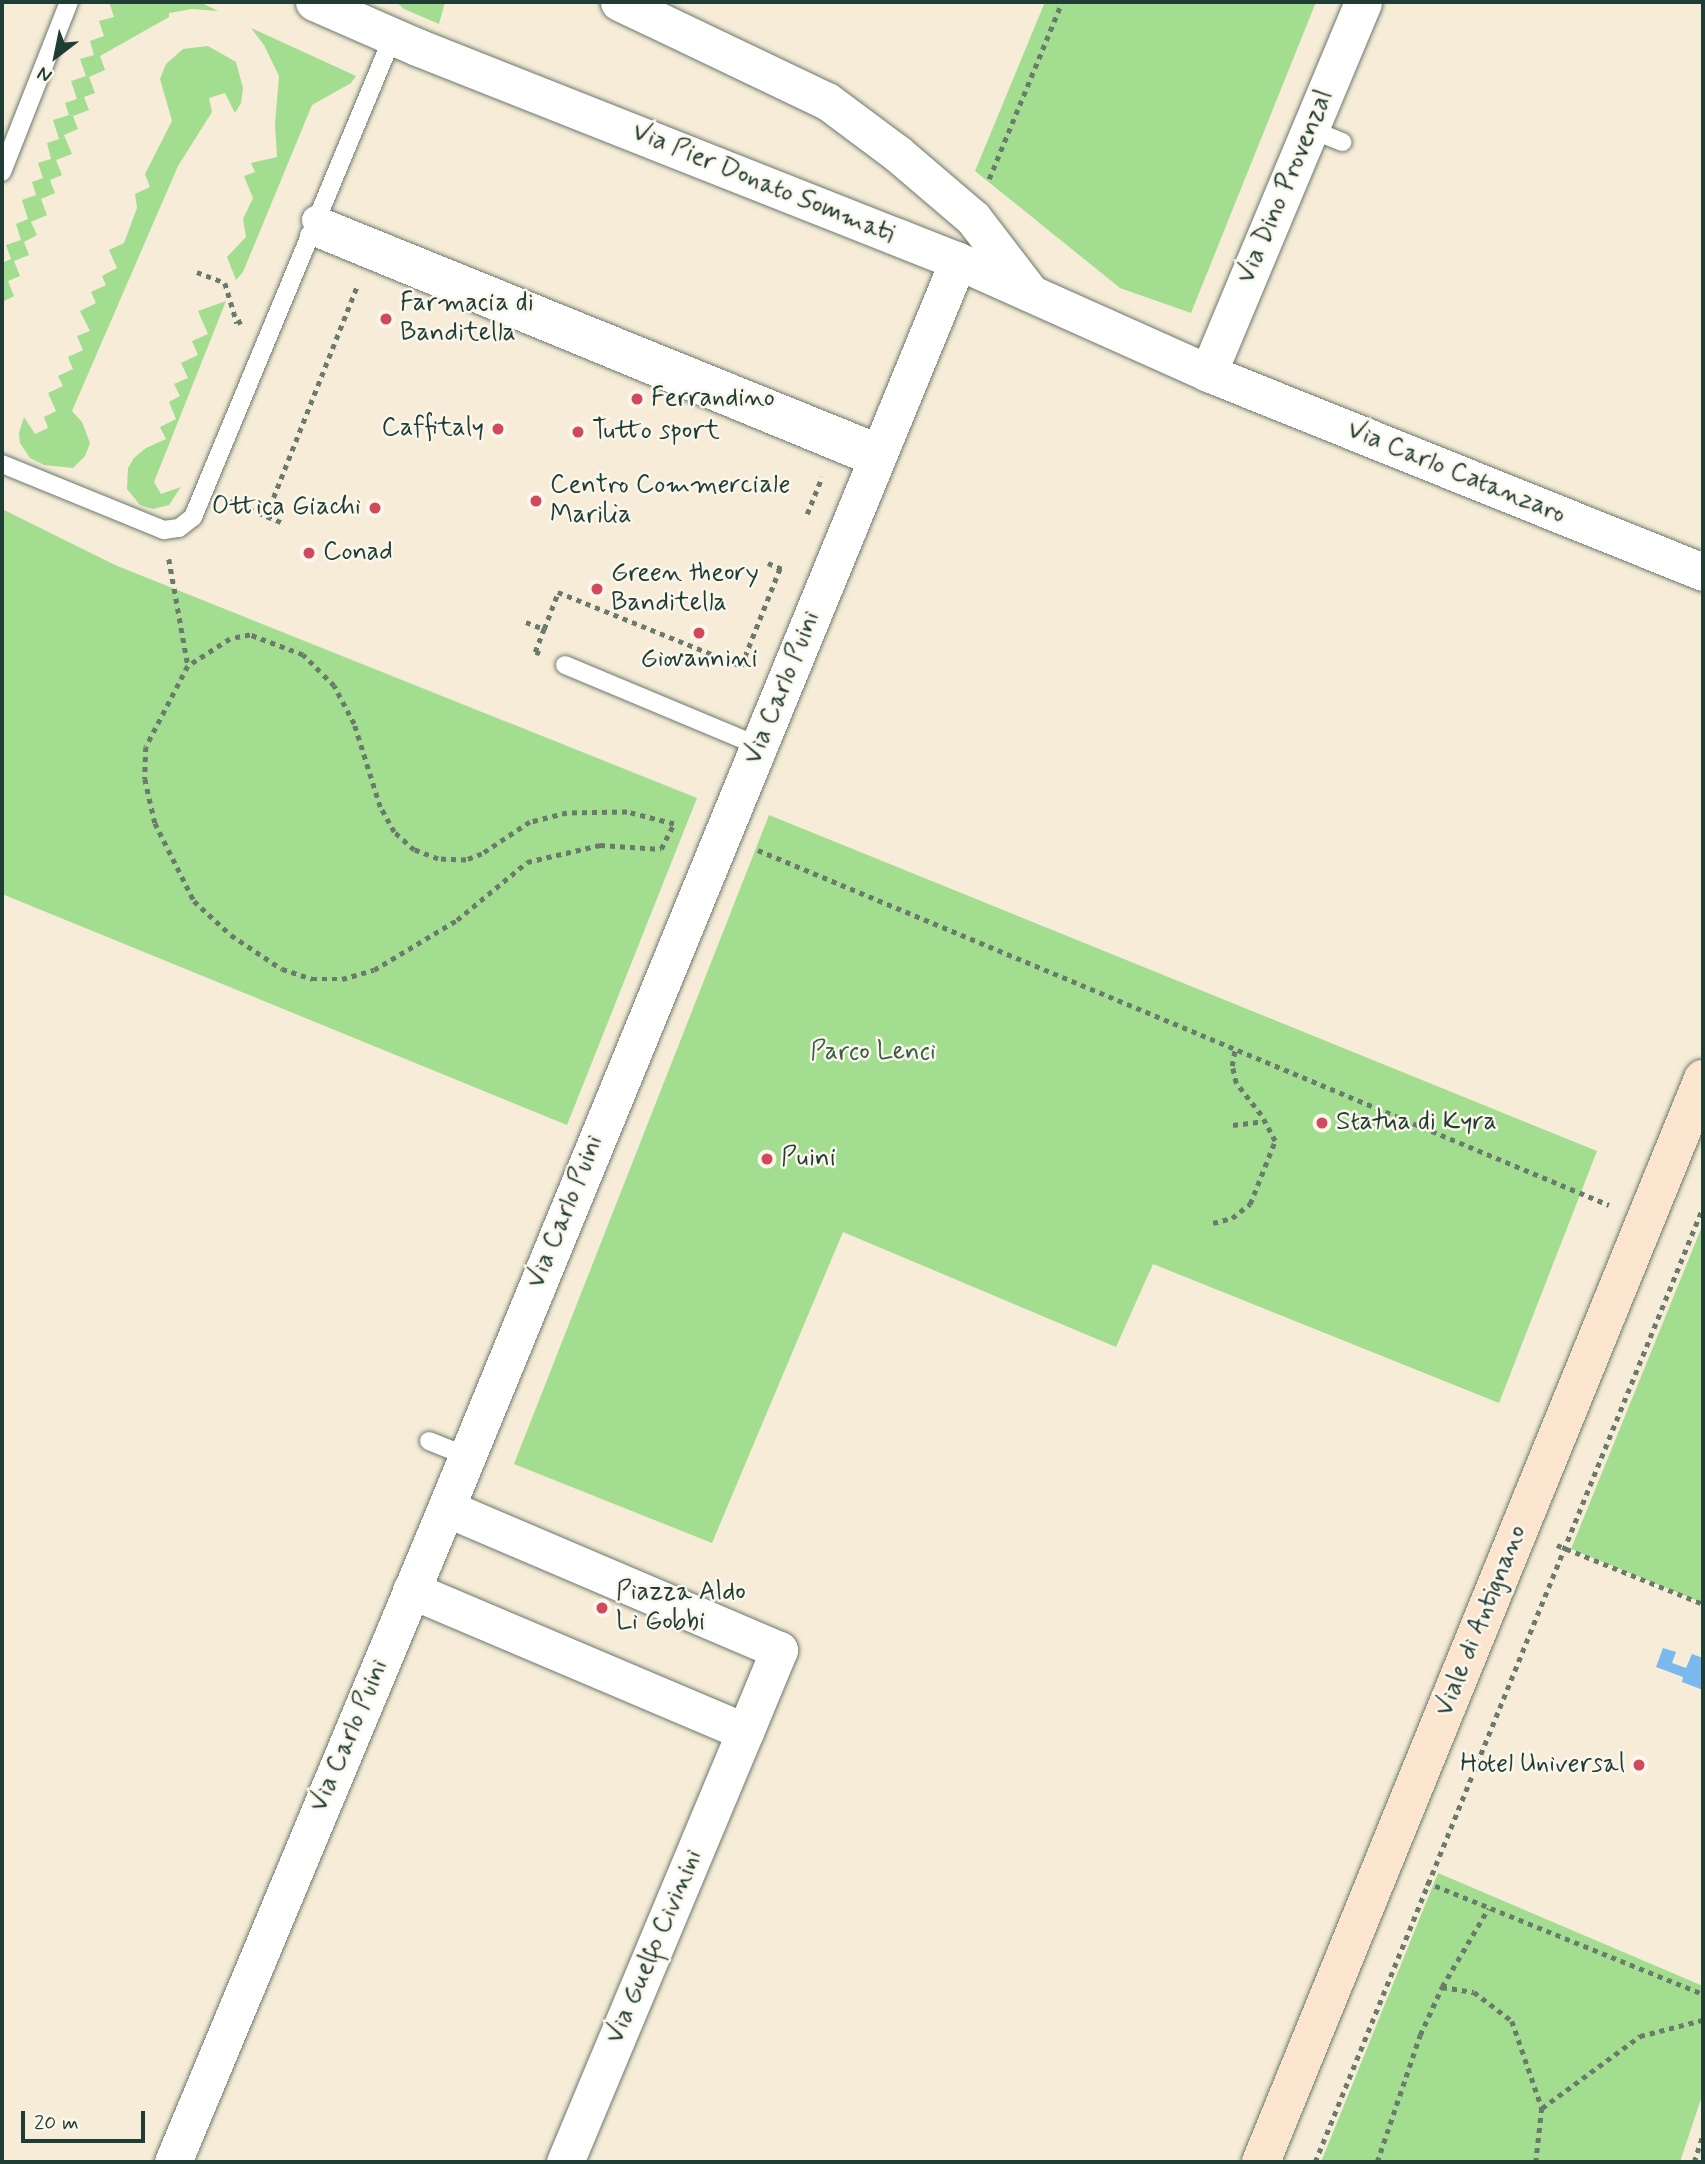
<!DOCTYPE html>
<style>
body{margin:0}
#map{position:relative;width:1705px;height:2164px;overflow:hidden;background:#f6ecd7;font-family:Mynerve,sans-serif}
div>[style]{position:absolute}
.green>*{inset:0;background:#a3dd90}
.water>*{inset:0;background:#79b9ed}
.path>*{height:4.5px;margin-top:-2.25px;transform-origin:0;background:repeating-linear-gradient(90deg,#6a7a6d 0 5px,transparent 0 10px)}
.roads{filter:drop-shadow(0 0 2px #6a7a6d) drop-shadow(0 0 2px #6a7a6d)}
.service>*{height:18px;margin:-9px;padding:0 9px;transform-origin:9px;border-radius:9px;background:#fff}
.pedestrian>*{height:28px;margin:-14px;padding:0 14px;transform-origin:14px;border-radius:14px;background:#fff}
.minor>*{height:37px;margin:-18.5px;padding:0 18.5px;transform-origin:18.5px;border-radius:18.5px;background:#fff}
.secondary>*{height:38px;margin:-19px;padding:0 19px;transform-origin:19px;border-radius:19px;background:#fbe5cf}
.dots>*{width:19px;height:19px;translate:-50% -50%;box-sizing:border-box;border:4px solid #fbf7ec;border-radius:50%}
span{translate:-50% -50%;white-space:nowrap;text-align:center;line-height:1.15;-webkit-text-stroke:5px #fbf7ec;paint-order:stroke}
.street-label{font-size:26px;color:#1f3d34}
.poi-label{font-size:26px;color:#1f3d34}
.left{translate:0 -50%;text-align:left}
.right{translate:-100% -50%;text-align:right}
.park-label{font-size:26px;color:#395d46}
.frame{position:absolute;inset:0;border:4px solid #1f3d34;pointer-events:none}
.north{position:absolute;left:21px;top:21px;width:70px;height:70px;-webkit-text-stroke:5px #fbf7ec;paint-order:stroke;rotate:212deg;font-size:19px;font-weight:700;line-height:28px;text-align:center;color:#1f3d34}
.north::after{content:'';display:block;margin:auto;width:24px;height:32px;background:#1f3d34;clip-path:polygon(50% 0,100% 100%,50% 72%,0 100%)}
.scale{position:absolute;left:21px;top:2111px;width:124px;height:32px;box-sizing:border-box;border:4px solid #1f3d34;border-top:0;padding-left:9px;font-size:21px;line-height:24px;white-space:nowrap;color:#1f3d34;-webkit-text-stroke:5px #fbf7ec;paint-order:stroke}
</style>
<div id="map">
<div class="green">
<div style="clip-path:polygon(109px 2px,200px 2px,218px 11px,192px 9px,169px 13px,169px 17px,100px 56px,105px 70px,89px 77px,95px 93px,84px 97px,89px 110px,73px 116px,78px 129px,64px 135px,72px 154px,56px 160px,62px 175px,50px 180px,55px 193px,41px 199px,47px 215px,31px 222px,37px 235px,24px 242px,29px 255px,14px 261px,20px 276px,8px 281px,14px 296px,2px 302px,2px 263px,11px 259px,6px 245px,21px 240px,16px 224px,28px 219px,22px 200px,36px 195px,32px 182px,43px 178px,38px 163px,51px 159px,47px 143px,59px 139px,53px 120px,69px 115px,65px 103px,77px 99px,71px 81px,86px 76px,80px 59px,94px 55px,90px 41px,104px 36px,99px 21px,114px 17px)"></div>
<div style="clip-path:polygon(396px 2px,445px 2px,439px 24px,404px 9px)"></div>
<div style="clip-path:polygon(1045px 2px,1316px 2px,1191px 313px,1120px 288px,975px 171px)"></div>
<div style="clip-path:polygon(251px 28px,356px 76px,351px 83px,312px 105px,243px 272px,236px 280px,227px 257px,246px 237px,243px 219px,253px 198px,244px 176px,255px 172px,251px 163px,277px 157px,275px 124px,279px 76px,264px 45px)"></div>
<div style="clip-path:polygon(208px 46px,236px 62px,243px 88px,241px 103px,235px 113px,225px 93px,209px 98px,212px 112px,178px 166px,72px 411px,82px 422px,90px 443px,85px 456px,73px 468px,44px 465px,30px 458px,20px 443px,19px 433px,24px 417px,35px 434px,48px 428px,44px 417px,56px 411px,48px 393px,63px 386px,58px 376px,73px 369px,68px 357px,83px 350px,77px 336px,90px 331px,80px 311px,96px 303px,91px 292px,106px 285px,102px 276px,117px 268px,109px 250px,124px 243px,137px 208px,135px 194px,150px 187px,145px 174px,172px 121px,160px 79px,166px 64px,183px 49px)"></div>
<div style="clip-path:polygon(226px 301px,154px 482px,161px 494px,181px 487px,169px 505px,153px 509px,140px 505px,127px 489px,128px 468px,134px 458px,146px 448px,166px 439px,160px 427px,176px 419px,169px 402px,180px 396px,174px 384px,188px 378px,181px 363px,198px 355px,192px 341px,208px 334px,198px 311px)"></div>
<div style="clip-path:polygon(2px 509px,115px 565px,697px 798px,567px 1125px,2px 894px)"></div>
<div style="clip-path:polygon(769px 815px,1597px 1151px,1499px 1403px,1153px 1264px,1116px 1347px,843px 1232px,712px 1543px,514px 1464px)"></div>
<div style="clip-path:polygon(1703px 1224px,1703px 1603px,1571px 1549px)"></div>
<div style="clip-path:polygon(1438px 1873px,1703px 1986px,1703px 2093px,1680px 2162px,1321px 2162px)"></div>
</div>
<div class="water">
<div style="clip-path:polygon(1663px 1648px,1676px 1652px,1672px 1663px,1686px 1668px,1692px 1654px,1703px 1658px,1703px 1690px,1682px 1682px,1683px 1677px,1656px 1667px)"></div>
</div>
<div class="path">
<div style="left:989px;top:179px;width:191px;rotate:-67.6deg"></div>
<div style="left:197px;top:272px;width:30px;rotate:21deg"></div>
<div style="left:225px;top:283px;width:42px;rotate:73.3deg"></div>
<div style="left:237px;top:323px;width:7px;rotate:-27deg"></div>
<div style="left:230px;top:501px;width:57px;rotate:22.5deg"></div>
<div style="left:807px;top:514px;width:40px;rotate:-68deg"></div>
<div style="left:266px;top:516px;width:247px;rotate:-68.4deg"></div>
<div style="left:169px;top:559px;width:109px;rotate:79.9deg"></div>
<div style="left:188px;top:666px;width:91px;rotate:117.4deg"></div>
<div style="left:146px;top:747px;width:32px;rotate:92deg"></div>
<div style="left:145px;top:779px;width:45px;rotate:77.2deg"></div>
<div style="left:155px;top:823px;width:87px;rotate:63.4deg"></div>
<div style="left:194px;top:901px;width:50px;rotate:42.6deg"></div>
<div style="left:231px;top:935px;width:61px;rotate:33.7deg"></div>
<div style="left:282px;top:969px;width:32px;rotate:18deg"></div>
<div style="left:312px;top:979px;width:30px"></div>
<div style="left:342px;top:979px;width:33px;rotate:-16deg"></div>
<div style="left:374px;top:970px;width:97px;rotate:-31.1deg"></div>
<div style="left:457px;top:920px;width:91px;rotate:-39.6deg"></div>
<div style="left:527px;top:862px;width:75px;rotate:-13.1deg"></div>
<div style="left:600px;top:845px;width:61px;rotate:3.8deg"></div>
<div style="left:661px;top:849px;width:28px;rotate:-63deg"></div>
<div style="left:674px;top:824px;width:49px;rotate:-165.7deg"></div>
<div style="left:627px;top:812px;width:60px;rotate:179deg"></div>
<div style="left:567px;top:813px;width:38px;rotate:166deg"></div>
<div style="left:530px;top:822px;width:58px;rotate:146.3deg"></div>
<div style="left:482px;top:854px;width:17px;rotate:159deg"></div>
<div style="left:466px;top:860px;width:28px;rotate:-178deg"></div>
<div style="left:438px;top:859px;width:26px;rotate:-159deg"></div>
<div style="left:414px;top:850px;width:27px;rotate:-138deg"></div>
<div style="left:394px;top:832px;width:29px;rotate:-119deg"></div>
<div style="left:380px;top:807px;width:87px;rotate:-107.4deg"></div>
<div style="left:354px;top:724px;width:43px;rotate:-117.8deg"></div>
<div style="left:334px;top:686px;width:44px;rotate:-135deg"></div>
<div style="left:303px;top:655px;width:57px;rotate:-159.3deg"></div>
<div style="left:250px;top:635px;width:20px;rotate:169deg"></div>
<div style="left:230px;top:639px;width:50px;rotate:147.3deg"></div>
<div style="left:768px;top:563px;width:15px;rotate:23deg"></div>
<div style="left:526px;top:622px;width:19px;rotate:21deg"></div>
<div style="left:544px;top:629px;width:40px;rotate:-69deg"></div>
<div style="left:558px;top:592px;width:197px;rotate:22deg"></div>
<div style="left:741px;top:666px;width:105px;rotate:-68.3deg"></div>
<div style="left:540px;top:654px;width:5px;rotate:-158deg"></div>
<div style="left:535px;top:652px;width:25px;rotate:-69deg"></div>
<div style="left:758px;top:850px;width:922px;rotate:22.64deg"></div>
<div style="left:1233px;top:1125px;width:31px;rotate:-7deg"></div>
<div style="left:1213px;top:1223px;width:20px;rotate:-15deg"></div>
<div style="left:1232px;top:1218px;width:23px;rotate:-38deg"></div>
<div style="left:1250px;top:1204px;width:68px;rotate:-68.4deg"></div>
<div style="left:1275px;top:1141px;width:30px;rotate:-118deg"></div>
<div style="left:1261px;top:1115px;width:41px;rotate:-128deg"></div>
<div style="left:1236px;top:1083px;width:17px;rotate:-103deg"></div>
<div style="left:1232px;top:1066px;width:17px;rotate:-80deg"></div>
<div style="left:1557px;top:1545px;width:157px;rotate:22deg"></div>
<div style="left:1426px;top:1882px;width:299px;rotate:22deg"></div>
<div style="left:1442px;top:1987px;width:32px;rotate:9deg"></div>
<div style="left:1474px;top:1992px;width:48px;rotate:37.3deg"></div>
<div style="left:1512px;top:2021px;width:92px;rotate:71deg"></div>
<div style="left:1542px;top:2108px;width:54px;rotate:96.3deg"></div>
<div style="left:1542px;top:2108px;width:122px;rotate:-36.3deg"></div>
<div style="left:1640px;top:2036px;width:65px;rotate:-14.3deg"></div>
<div style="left:1315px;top:2162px;width:1031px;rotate:-67.89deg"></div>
<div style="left:1377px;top:2162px;width:134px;rotate:-71.3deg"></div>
<div style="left:1420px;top:2035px;width:53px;rotate:-65.4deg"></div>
<div style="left:1442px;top:1987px;width:91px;rotate:-59.5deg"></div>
<div style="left:1694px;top:2162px;width:28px;rotate:-72deg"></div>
</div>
<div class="roads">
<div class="service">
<div style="left:1310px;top:129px;width:35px;rotate:22deg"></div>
<div style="left:2px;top:172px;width:183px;rotate:-68.5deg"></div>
<div style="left:309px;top:235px;width:610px;rotate:22.36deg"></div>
<div style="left:2px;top:464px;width:175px;rotate:22.2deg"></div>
<div style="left:164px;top:530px;width:15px;rotate:-8deg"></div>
<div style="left:179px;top:528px;width:18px;rotate:-38deg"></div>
<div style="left:193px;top:517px;width:521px;rotate:-67.42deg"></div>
<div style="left:565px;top:665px;width:210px;rotate:22.7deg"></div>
<div style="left:429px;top:1441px;width:40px;rotate:22deg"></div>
</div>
<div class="pedestrian">
<div style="left:316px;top:220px;width:610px;rotate:22.06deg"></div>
</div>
<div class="minor">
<div style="left:314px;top:2px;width:112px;rotate:23.6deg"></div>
<div style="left:417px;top:47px;width:582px;rotate:21.58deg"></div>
<div style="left:958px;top:261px;width:274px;rotate:24.1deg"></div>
<div style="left:1208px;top:373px;width:534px;rotate:21.9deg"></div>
<div style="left:619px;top:2px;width:230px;rotate:25.5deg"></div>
<div style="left:827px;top:101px;width:89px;rotate:36.7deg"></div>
<div style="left:898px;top:154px;width:99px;rotate:40.5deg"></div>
<div style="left:973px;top:218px;width:92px;rotate:52.5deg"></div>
<div style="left:1208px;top:373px;width:402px;rotate:-67.3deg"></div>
<div style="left:411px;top:1590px;width:363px;rotate:23deg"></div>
<div style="left:745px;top:1732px;width:89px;rotate:-67.5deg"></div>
<div style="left:779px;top:1650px;width:362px;rotate:-156.9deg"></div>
<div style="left:173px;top:2162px;width:709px;rotate:-67.34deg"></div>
<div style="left:446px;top:1508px;width:1348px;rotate:-67.68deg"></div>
<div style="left:565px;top:2162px;width:466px;rotate:-67.3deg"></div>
</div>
<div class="secondary">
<div style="left:1261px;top:2162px;width:1170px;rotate:-67.8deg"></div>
</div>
</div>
<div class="dots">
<div style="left:386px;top:319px;background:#d1495b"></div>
<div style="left:637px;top:399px;background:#d1495b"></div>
<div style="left:498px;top:429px;background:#d1495b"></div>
<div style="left:578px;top:432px;background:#d1495b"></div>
<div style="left:536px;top:501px;background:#d1495b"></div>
<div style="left:375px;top:508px;background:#d1495b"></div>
<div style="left:309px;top:553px;background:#d1495b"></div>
<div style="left:597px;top:589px;background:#d1495b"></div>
<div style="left:699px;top:633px;background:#d1495b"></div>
<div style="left:1322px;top:1123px;background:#d1495b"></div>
<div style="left:767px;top:1159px;background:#d1495b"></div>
<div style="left:602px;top:1608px;background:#d1495b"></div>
<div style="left:1639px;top:1765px;background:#d1495b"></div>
</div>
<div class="street-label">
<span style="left:763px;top:184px;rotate:22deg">Via Pier Donato Sommati</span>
<span style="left:1286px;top:187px;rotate:-67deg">Via Dino Provenzal</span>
<span style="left:1456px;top:473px;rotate:22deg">Via Carlo Catanzaro</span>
<span style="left:783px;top:688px;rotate:-68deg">Via Carlo Puini</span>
<span style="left:566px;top:1212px;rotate:-68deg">Via Carlo Puini</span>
<span style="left:1482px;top:1621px;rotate:-68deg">Viale di Antignano</span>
<span style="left:350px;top:1736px;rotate:-67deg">Via Carlo Puini</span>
<span style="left:655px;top:1947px;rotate:-67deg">Via Guelfo Civinini</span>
</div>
<div class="poi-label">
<span class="left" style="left:400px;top:319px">Farmacia di<br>Banditella</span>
<span class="left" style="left:651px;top:399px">Ferrandino</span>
<span class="right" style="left:484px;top:429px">Caffitaly</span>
<span class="left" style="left:592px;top:432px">Tutto sport</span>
<span class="left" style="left:550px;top:501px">Centro Commerciale<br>Marilia</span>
<span class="right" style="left:361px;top:508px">Ottica Giachi</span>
<span class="left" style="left:323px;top:553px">Conad</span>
<span class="left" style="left:611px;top:589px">Green theory<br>Banditella</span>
<span style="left:699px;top:660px">Giovannini</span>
<span class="left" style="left:1336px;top:1123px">Statua di Kyra</span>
<span class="left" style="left:781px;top:1159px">Puini</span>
<span class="left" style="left:616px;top:1608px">Piazza Aldo<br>Li Gobbi</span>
<span class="right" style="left:1625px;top:1765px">Hotel Universal</span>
</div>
<div class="park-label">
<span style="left:873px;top:1053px">Parco Lenci</span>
</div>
<div class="frame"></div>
<div class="north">N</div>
<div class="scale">20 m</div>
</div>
